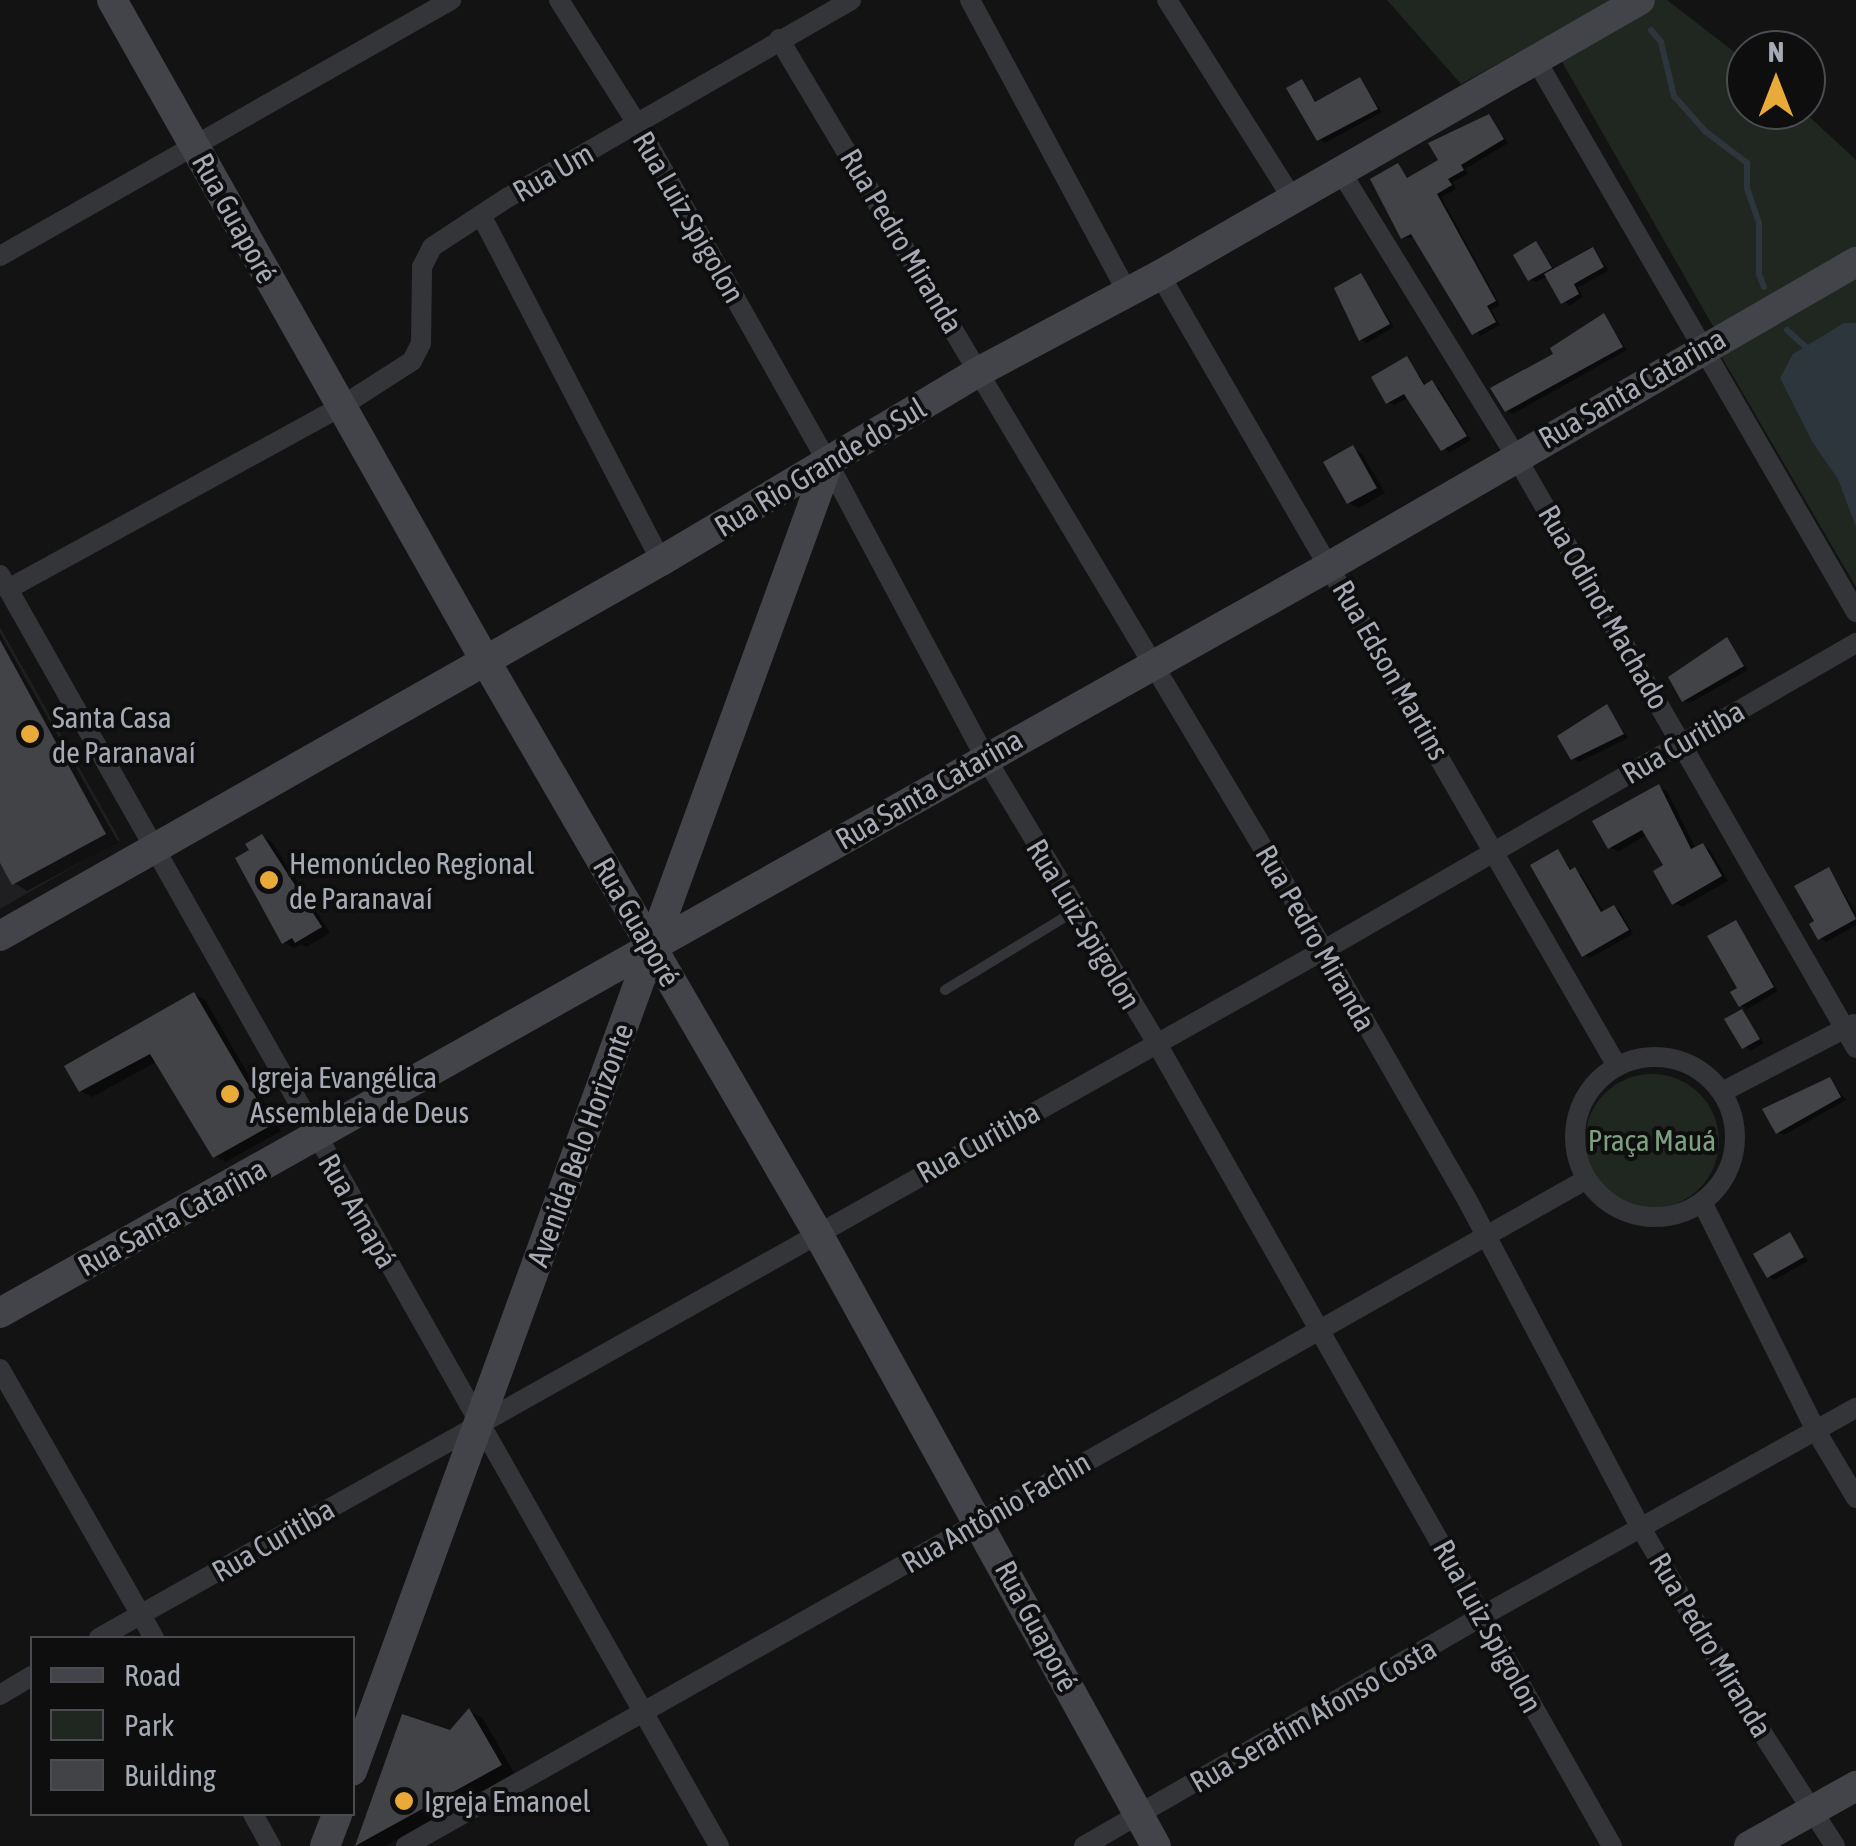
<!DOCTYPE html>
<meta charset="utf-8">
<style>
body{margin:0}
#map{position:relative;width:1856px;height:1846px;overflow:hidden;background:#131314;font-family:"Asap Condensed",sans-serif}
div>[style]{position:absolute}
.built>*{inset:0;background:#1f1f21}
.green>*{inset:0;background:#1f2720}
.round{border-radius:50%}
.water>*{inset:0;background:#2d363c}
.shadow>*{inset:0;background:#0007}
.stream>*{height:6px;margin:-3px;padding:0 3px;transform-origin:3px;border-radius:3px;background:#2d363c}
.building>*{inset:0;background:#424347}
.lane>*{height:10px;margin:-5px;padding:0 5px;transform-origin:5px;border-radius:5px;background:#343539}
.street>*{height:20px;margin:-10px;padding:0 10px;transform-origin:10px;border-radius:10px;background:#343539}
.street>.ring{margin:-10px;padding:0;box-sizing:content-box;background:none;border:20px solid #343539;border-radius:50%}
.secondary>*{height:30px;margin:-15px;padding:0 15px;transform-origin:15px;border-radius:15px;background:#424449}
.dots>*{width:28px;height:28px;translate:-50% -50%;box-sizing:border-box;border:5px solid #0e0e0f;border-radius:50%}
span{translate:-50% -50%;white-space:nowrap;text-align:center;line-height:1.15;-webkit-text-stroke:8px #0e0e0f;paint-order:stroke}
.street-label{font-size:30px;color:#a5aab4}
.poi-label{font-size:30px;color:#a5aab4}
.left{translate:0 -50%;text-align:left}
.park-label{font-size:30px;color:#7d9e7f}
.legend{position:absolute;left:30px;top:1636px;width:325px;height:180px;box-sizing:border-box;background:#0e0e0f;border:2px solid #4a4c51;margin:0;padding:12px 18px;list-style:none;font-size:30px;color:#a5aab4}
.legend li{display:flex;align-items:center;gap:20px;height:50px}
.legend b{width:50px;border:2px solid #4a4c51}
.north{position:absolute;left:1726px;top:30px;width:100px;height:100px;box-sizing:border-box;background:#0e0e0f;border:2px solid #4a4c51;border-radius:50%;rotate:0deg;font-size:28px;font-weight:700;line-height:40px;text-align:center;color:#a5aab4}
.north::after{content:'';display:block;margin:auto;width:35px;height:45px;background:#e8aa38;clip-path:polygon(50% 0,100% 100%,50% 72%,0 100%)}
</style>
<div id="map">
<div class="built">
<div style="clip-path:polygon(0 627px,120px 840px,0 909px)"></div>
</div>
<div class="green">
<div style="clip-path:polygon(1387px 0,1613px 0,1461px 84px)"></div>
<div style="clip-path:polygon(1654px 0,1667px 0,1746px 61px,1746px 110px,1802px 110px,1856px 160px,1856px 257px,1714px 328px,1561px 60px)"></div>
<div style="clip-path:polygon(1856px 276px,1856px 587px,1720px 354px)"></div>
<div class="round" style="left:1585px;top:1074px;width:134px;height:134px"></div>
</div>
<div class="water">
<div style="clip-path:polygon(1844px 323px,1856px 323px,1856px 527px,1838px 479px,1813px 443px,1780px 378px,1793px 354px)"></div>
</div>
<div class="shadow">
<div style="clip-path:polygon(1360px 80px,1382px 112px,1325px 143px,1319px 139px,1302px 82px,1318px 104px)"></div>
<div style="clip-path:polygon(1489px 117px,1508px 143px,1465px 169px,1468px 174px,1453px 182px,1456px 189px,1441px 197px,1500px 305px,1491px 310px,1500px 325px,1480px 336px,1416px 237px,1403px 238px,1398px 166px,1409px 179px,1442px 161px)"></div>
<div style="clip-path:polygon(1536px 244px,1556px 271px,1593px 250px,1609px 270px,1578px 288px,1583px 297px,1569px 306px,1548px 276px,1536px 282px,1530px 279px)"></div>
<div style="clip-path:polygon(1361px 276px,1394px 327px,1367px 343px,1361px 340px)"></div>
<div style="clip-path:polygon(1604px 316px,1627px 350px,1513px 414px,1507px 411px,1557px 355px)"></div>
<div style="clip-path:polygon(1407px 359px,1427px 386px,1438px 387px,1471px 440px,1449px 453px,1409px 397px,1394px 405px,1388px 402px)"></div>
<div style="clip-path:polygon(1353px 448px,1362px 454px,1385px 493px,1359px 508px,1349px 503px)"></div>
<div style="clip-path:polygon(0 633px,118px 842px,27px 891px,14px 883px,0 864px)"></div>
<div style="clip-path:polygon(1727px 640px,1748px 670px,1690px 703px,1684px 700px)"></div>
<div style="clip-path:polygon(1607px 707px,1628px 738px,1579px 762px,1573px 758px)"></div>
<div style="clip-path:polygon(1659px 787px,1667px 791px,1696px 849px,1703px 845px,1710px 850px,1728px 881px,1682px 907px,1674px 903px,1666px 866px,1648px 834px,1618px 852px,1610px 847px)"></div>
<div style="clip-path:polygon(262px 837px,272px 842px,330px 933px,306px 947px,301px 944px,294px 948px,284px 942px,252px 851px)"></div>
<div style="clip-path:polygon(1558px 852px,1573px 871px,1581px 874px,1604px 913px,1614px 907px,1620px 911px,1633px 934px,1590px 958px,1584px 955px)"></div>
<div style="clip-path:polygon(1829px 869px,1856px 913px,1856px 925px,1826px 942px,1820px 938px,1818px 922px)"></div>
<div style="clip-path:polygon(1736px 923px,1778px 991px,1742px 1012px,1764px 1043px,1750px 1051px,1728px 1020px,1746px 1009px,1741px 1005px)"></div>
<div style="clip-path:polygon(194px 994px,205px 1000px,281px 1131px,226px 1162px,215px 1156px,158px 1061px,92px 1097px,81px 1091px)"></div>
<div style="clip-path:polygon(1830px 1080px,1846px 1100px,1784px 1135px,1778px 1132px)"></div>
<div style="clip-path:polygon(1790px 1235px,1808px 1261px,1774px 1280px,1768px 1276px)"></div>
<div style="clip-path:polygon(470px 1711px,483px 1719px,514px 1773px,385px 1846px,358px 1846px,403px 1717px,451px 1733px)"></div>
</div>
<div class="stream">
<div style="left:1651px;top:30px;width:16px;rotate:50deg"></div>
<div style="left:1661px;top:42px;width:56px;rotate:76.5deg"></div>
<div style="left:1674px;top:96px;width:47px;rotate:48.5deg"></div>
<div style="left:1705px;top:131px;width:53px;rotate:37.3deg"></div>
<div style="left:1747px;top:163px;width:25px;rotate:90deg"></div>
<div style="left:1747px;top:188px;width:37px;rotate:71deg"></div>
<div style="left:1759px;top:223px;width:51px;rotate:90deg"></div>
<div style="left:1759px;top:274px;width:14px;rotate:69deg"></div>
<div style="left:1787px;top:330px;width:28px;rotate:42deg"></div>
</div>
<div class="building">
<div style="clip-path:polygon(1360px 77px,1378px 109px,1317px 141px,1286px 88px,1302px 79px,1315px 102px)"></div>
<div style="clip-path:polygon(1489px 114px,1504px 139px,1461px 165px,1464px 170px,1448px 179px,1452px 185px,1437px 194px,1496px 301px,1487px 306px,1496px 322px,1472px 335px,1411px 234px,1401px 239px,1370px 179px,1398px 163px,1407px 178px,1438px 160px,1428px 143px)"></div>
<div style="clip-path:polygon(1536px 241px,1552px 268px,1528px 281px,1513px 255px)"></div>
<div style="clip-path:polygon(1593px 247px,1604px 267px,1574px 284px,1579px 294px,1561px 304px,1544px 274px)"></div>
<div style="clip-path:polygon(1361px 273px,1390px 324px,1359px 341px,1334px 288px)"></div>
<div style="clip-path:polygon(1604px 313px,1623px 347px,1505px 412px,1490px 388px,1553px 354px,1550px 348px)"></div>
<div style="clip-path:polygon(1407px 356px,1424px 385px,1432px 380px,1467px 436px,1441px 451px,1404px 394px,1386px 404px,1371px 377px)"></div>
<div style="clip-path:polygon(1353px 445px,1377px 488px,1347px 504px,1323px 462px)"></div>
<div style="clip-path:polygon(1727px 637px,1744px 666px,1682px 702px,1668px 677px)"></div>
<div style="clip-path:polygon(0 640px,106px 834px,12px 885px,0 863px)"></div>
<div style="clip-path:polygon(1607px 704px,1624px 734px,1571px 760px,1557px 736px)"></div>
<div style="clip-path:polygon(1659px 784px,1691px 849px,1703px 843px,1722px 876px,1672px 905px,1653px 871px,1663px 865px,1642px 830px,1608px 849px,1592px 821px)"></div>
<div style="clip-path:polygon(262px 834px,322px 927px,295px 943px,292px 938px,282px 944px,235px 858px,249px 850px,245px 844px)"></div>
<div style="clip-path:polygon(1558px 849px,1570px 870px,1575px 867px,1601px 912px,1614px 905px,1629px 930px,1582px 957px,1530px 865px)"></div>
<div style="clip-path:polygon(1829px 867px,1856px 919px,1818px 940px,1809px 924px,1814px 921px,1794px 886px)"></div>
<div style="clip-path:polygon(1736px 920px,1774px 987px,1739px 1007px,1730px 992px,1737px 988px,1707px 936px)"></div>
<div style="clip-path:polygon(194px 992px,272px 1125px,213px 1158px,150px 1054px,79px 1092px,64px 1066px)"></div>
<div style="clip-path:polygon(1742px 1009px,1760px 1039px,1742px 1049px,1724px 1019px)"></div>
<div style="clip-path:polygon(1830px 1077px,1841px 1097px,1776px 1134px,1762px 1109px)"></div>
<div style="clip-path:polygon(1790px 1232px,1804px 1257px,1767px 1278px,1753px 1254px)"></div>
<div style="clip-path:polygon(469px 1708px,502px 1765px,355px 1846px,402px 1714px,450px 1730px)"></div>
</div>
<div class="lane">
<div style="left:945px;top:990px;width:152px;rotate:-31.3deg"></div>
</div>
<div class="street">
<div style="left:559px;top:0;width:146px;rotate:57.8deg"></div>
<div style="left:637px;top:124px;width:389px;rotate:60.6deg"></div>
<div style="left:828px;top:463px;width:333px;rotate:61.9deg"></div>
<div style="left:985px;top:757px;width:332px;rotate:59deg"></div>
<div style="left:1156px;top:1042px;width:924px;rotate:60.44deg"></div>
<div style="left:970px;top:0;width:333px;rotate:61.7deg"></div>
<div style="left:1167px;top:0;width:234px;rotate:57.7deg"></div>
<div style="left:779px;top:39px;width:1062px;rotate:59.11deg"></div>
<div style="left:1324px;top:950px;width:281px;rotate:60.2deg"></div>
<div style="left:1464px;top:1194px;width:378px;rotate:62.1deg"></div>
<div style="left:1641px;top:1528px;width:195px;rotate:59.9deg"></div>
<div style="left:1739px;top:1697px;width:177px;rotate:57.2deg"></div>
<div style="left:1536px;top:60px;width:638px;rotate:59.9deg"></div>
<div style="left:1341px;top:172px;width:332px;rotate:58.4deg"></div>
<div style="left:1515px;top:455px;width:684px;rotate:60.1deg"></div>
<div style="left:481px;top:215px;width:390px;rotate:62.5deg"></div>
<div style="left:0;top:256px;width:519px;rotate:-29.58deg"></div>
<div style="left:1160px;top:275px;width:914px;rotate:59.98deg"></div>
<div style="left:0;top:575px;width:1460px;rotate:60.5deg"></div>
<div style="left:8px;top:589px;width:381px;rotate:-28.7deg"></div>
<div style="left:342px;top:406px;width:83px;rotate:-32.7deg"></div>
<div style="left:412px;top:361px;width:20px;rotate:-63deg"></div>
<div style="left:421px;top:343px;width:76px;rotate:-89.2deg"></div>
<div style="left:422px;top:267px;width:22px;rotate:-63deg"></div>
<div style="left:432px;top:247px;width:90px;rotate:-33.2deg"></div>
<div style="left:507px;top:198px;width:397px;rotate:-29.9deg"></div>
<div class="ring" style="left:1575px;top:1057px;width:140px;height:140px"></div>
<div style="left:1722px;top:1092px;width:148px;rotate:-27.3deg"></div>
<div style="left:1702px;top:1202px;width:256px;rotate:63.5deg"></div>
<div style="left:1816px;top:1431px;width:78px;rotate:59.2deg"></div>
<div style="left:0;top:1369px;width:310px;rotate:60.2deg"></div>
<div style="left:99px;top:1638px;width:1405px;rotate:-29.32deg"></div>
<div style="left:1324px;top:950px;width:614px;rotate:-29.99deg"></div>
<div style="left:0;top:1695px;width:37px;rotate:-31deg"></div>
<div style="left:253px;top:1814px;width:37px;rotate:61deg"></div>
<div style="left:406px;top:1846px;width:1356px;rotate:-29.46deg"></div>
<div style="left:1084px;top:1846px;width:460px;rotate:-30deg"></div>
<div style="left:1482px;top:1616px;width:428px;rotate:-29.1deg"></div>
</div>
<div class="secondary">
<div style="left:112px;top:0;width:758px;rotate:60.53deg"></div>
<div style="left:485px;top:660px;width:661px;rotate:59.87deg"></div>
<div style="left:817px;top:1232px;width:701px;rotate:61.1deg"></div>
<div style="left:0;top:936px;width:760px;rotate:-29.57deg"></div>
<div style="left:661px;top:561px;width:371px;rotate:-30.8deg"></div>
<div style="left:980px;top:371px;width:204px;rotate:-28.1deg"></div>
<div style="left:1160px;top:275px;width:553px;rotate:-29.81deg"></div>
<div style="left:0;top:1313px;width:1525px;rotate:-29.32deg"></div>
<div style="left:1330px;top:566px;width:608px;rotate:-30.03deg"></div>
<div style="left:352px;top:1771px;width:1392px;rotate:-70deg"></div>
<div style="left:325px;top:1846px;width:34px;rotate:-69deg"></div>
<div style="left:1749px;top:1846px;width:123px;rotate:-29.3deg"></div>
</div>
<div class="dots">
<div style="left:30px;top:734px;background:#e8aa38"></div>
<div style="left:269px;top:880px;background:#e8aa38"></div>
<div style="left:230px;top:1094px;background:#e8aa38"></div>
<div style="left:404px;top:1801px;background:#e8aa38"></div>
</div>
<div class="street-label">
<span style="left:553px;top:172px;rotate:-30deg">Rua Um</span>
<span style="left:689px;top:217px;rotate:60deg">Rua Luiz Spigolon</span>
<span style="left:235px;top:218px;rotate:61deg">Rua Guaporé</span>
<span style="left:902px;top:241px;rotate:59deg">Rua Pedro Miranda</span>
<span style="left:1632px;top:388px;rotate:-30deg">Rua Santa Catarina</span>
<span style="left:820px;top:467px;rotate:-31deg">Rua Rio Grande do Sul</span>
<span style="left:1604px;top:607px;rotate:60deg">Rua Odinot Machado</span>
<span style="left:1391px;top:670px;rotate:60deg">Rua Edson Martins</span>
<span style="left:1683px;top:742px;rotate:-30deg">Rua Curitiba</span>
<span style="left:929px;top:789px;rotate:-30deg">Rua Santa Catarina</span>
<span style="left:637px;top:922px;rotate:60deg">Rua Guaporé</span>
<span style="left:1084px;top:924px;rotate:59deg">Rua Luiz Spigolon</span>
<span style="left:1316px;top:938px;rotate:60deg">Rua Pedro Miranda</span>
<span style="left:978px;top:1142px;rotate:-29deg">Rua Curitiba</span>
<span style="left:580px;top:1145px;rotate:-70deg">Avenida Belo Horizonte</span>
<span style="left:358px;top:1211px;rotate:60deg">Rua Amapá</span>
<span style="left:172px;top:1217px;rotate:-29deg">Rua Santa Catarina</span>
<span style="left:996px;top:1512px;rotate:-30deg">Rua Antônio Fachin</span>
<span style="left:273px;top:1540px;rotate:-30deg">Rua Curitiba</span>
<span style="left:1037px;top:1626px;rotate:62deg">Rua Guaporé</span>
<span style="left:1488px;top:1626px;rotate:61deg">Rua Luiz Spigolon</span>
<span style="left:1711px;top:1645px;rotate:59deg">Rua Pedro Miranda</span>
<span style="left:1313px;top:1715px;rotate:-30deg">Rua Serafim Afonso Costa</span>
</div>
<div class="poi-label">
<span class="left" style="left:52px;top:734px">Santa Casa<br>de Paranavaí</span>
<span class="left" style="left:289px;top:880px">Hemonúcleo Regional<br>de Paranavaí</span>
<span class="left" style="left:250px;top:1094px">Igreja Evangélica<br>Assembleia de Deus</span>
<span class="left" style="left:424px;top:1801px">Igreja Emanoel</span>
</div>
<div class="park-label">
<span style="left:1652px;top:1140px">Praça Mauá</span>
</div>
<ul class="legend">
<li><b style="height:12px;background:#424449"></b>Road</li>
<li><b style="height:28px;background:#1f2720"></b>Park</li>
<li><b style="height:28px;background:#424347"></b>Building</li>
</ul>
<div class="north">N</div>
</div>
